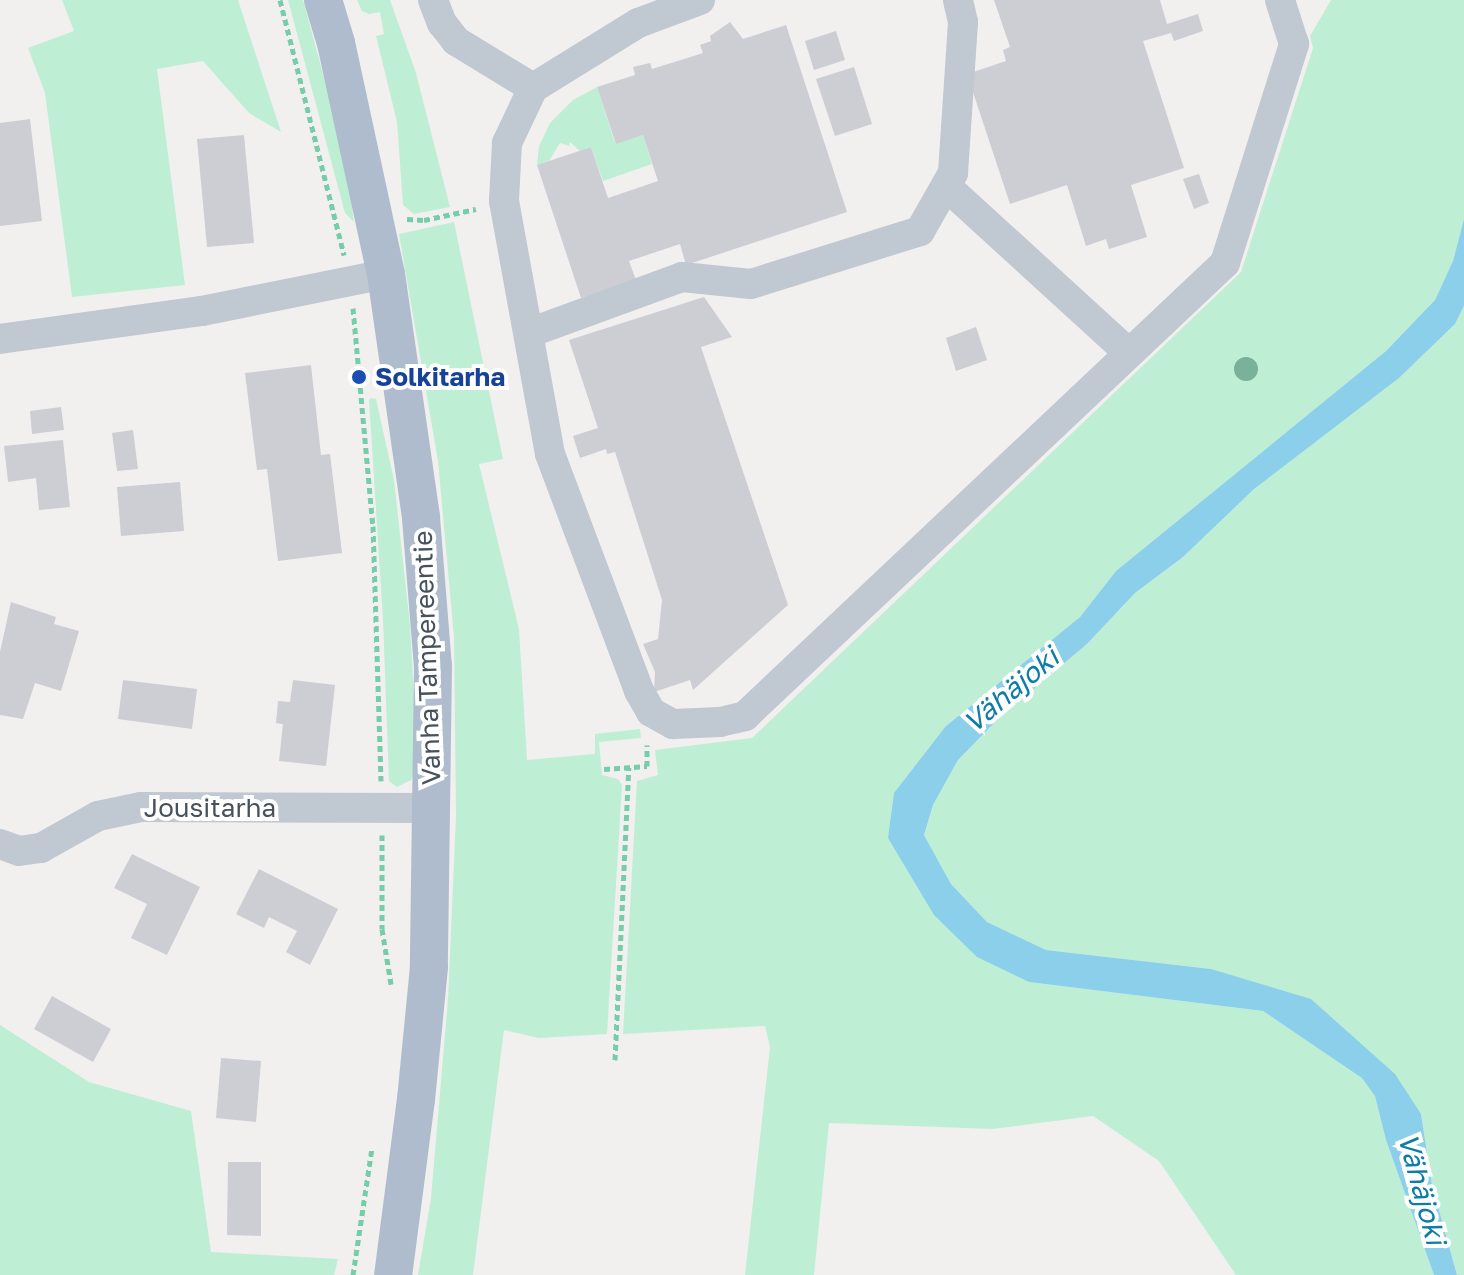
<!DOCTYPE html>
<meta charset="utf-8">
<style>
body{margin:0}
#map{position:relative;width:1464px;height:1275px;overflow:hidden;background:#f2efef;font-family:"Golos Text",sans-serif}
div>[style]{position:absolute}
.green>*{inset:0;background:#beefd5}
.water>*{inset:0;background:#8bcfeb}
.building>*{inset:0;background:#ccced4}
.path>*{height:5px;margin-top:-2.5px;transform-origin:0;background:repeating-linear-gradient(90deg,#76cda9 0 6px,transparent 0 10px)}
.minor>*{height:30px;margin:-15px;padding:0 15px;transform-origin:15px;border-radius:15px;background:#c0c8d1}
.major>*{height:38px;margin:-19px;padding:0 19px;transform-origin:19px;border-radius:19px;background:#afbcce}
.trees>*{width:24px;height:24px;margin:-12px;border-radius:50%;background:#7ab199}
.dots>*{width:22px;height:22px;translate:-50% -50%;box-sizing:border-box;border:4px solid #fff;border-radius:50%}
span{translate:-50% -50%;white-space:nowrap;text-align:center;line-height:1.15;-webkit-text-stroke:8px #fff;paint-order:stroke}
.transit-label{font-size:26px;color:#164399;font-weight:700}
.left{translate:0 -50%;text-align:left}
.street-label{font-size:26px;color:#47515c}
.water-label{font-size:28px;color:#0d7ca9;font-style:italic}
</style>
<div id="map">
<div class="green">
<div style="clip-path:polygon(62px 0,238px 0,281px 132px,249px 113px,203px 61px,157px 69px,185px 285px,72px 297px,45px 93px,28px 48px,74px 31px)"></div>
<div style="clip-path:polygon(288px 0,303px 0,345px 155px,354px 222px,345px 213px)"></div>
<div style="clip-path:polygon(357px 0,390px 0,416px 73px,450px 207px,414px 214px,403px 205px,397px 122px,376px 36px,384px 34px,380px 12px,369px 14px,362px 11px)"></div>
<div style="clip-path:polygon(1331px 0,1464px 0,1464px 219px,1453px 261px,1435px 300px,1386px 351px,1116px 571px,1080px 617px,946px 726px,888px 838px,1029px 982px,1263px 1011px,1363px 1078px,1375px 1095px,1386px 1140px,1434px 1275px,1236px 1275px,1159px 1161px,1093px 1116px,992px 1129px,829px 1123px,814px 1275px,745px 1275px,770px 1047px,765px 1026px,623px 1034px,637px 781px,658px 775px,655px 750px,752px 738px,1241px 272px,1313px 48px,1310px 36px)"></div>
<div style="clip-path:polygon(597px 87px,615px 143px,643px 135px,652px 164px,603px 181px,591px 147px,580px 151px,570px 142px,569px 146px,560px 143px,549px 161px,537px 165px,539px 146px,550px 123px,573px 100px)"></div>
<div style="clip-path:polygon(454px 222px,503px 459px,479px 464px,519px 629px,527px 760px,595px 754px,595px 734px,640px 729px,641px 738px,599px 742px,602px 775px,618px 779px,622px 785px,607px 1034px,539px 1038px,504px 1030px,473px 1275px,418px 1275px,431px 1198px,448px 999px,456px 816px,454px 637px,438px 461px,399px 234px)"></div>
<div style="clip-path:polygon(1464px 306px,1464px 1275px,1457px 1275px,1432px 1185px,1421px 1114px,1211px 969px,1046px 950px,987px 922px,951px 884px,924px 835px,933px 805px,958px 760px,1001px 716px,1087px 644px,1135px 593px,1183px 557px,1253px 489px,1399px 378px,1455px 324px)"></div>
<div style="clip-path:polygon(371px 398px,376px 399px,394px 480px,410px 625px,418px 765px,411px 780px,397px 787px,389px 781px,383px 620px,369px 400px)"></div>
<div style="clip-path:polygon(0 1025px,89px 1082px,191px 1111px,211px 1252px,338px 1259px,334px 1275px,0 1275px)"></div>
</div>
<div class="water">
<div style="clip-path:polygon(1464px 219px,1464px 306px,1455px 324px,1399px 378px,1254px 489px,1183px 557px,1135px 593px,1087px 644px,1001px 716px,958px 760px,933px 805px,924px 835px,951px 884px,987px 922px,1046px 950px,1211px 969px,1311px 999px,1395px 1074px,1421px 1114px,1432px 1185px,1457px 1275px,1434px 1275px,1386px 1140px,1375px 1096px,1362px 1078px,1263px 1011px,1029px 982px,977px 957px,934px 915px,888px 838px,894px 793px,946px 726px,1080px 617px,1116px 571px,1386px 351px,1435px 300px,1453px 261px)"></div>
</div>
<div class="building">
<div style="clip-path:polygon(994px 0,1160px 0,1167px 24px,1198px 14px,1203px 31px,1174px 41px,1171px 33px,1143px 41px,1184px 168px,1131px 185px,1147px 237px,1109px 249px,1106px 239px,1086px 246px,1067px 185px,1010px 204px,967px 74px,1006px 61px,1003px 50px,1010px 47px)"></div>
<div style="clip-path:polygon(730px 22px,743px 39px,786px 25px,847px 212px,686px 265px,680px 244px,629px 261px,636px 280px,581px 298px,537px 165px,591px 147px,608px 198px,658px 181px,643px 135px,616px 144px,597px 87px,635px 75px,633px 67px,650px 63px,652px 69px,703px 53px,700px 45px,711px 41px,710px 36px)"></div>
<div style="clip-path:polygon(836px 31px,845px 60px,814px 70px,805px 41px)"></div>
<div style="clip-path:polygon(854px 67px,872px 124px,835px 136px,816px 79px)"></div>
<div style="clip-path:polygon(30px 119px,42px 221px,0 226px,0 123px)"></div>
<div style="clip-path:polygon(244px 135px,254px 243px,207px 247px,197px 139px)"></div>
<div style="clip-path:polygon(1199px 174px,1209px 203px,1194px 209px,1183px 179px)"></div>
<div style="clip-path:polygon(704px 297px,732px 337px,701px 347px,788px 605px,693px 690px,690px 680px,654px 692px,655px 672px,643px 644px,658px 639px,662px 600px,615px 452px,607px 454px,606px 449px,580px 458px,573px 436px,598px 428px,569px 340px)"></div>
<div style="clip-path:polygon(976px 327px,987px 360px,956px 371px,946px 338px)"></div>
<div style="clip-path:polygon(311px 365px,321px 455px,330px 454px,342px 553px,278px 561px,267px 469px,257px 470px,245px 373px)"></div>
<div style="clip-path:polygon(61px 407px,64px 430px,32px 434px,30px 411px)"></div>
<div style="clip-path:polygon(133px 430px,138px 469px,117px 471px,112px 433px)"></div>
<div style="clip-path:polygon(63px 440px,70px 507px,39px 510px,36px 478px,8px 482px,4px 446px)"></div>
<div style="clip-path:polygon(180px 482px,184px 531px,121px 536px,117px 487px)"></div>
<div style="clip-path:polygon(11px 602px,56px 617px,54px 624px,79px 631px,61px 691px,35px 683px,23px 719px,0 715px,0 652px)"></div>
<div style="clip-path:polygon(123px 680px,197px 689px,192px 729px,118px 719px)"></div>
<div style="clip-path:polygon(293px 680px,335px 685px,326px 766px,279px 761px,283px 724px,276px 723px,278px 701px,290px 702px)"></div>
<div style="clip-path:polygon(132px 854px,200px 887px,167px 955px,131px 938px,147px 904px,114px 888px)"></div>
<div style="clip-path:polygon(259px 869px,338px 909px,310px 965px,286px 952px,297px 931px,269px 917px,264px 928px,236px 914px)"></div>
<div style="clip-path:polygon(52px 996px,111px 1029px,93px 1062px,34px 1029px)"></div>
<div style="clip-path:polygon(221px 1058px,261px 1061px,256px 1122px,216px 1118px)"></div>
<div style="clip-path:polygon(228px 1162px,261px 1162px,261px 1236px,227px 1235px)"></div>
</div>
<div class="path">
<div style="left:280px;top:0;width:263px;rotate:75.9deg"></div>
<div style="left:407px;top:219px;width:17px;rotate:3deg"></div>
<div style="left:424px;top:220px;width:53px;rotate:-11.9deg"></div>
<div style="left:353px;top:308px;width:219px;rotate:84.8deg"></div>
<div style="left:373px;top:526px;width:255px;rotate:88.2deg"></div>
<div style="left:604px;top:769px;width:43px;rotate:-4deg"></div>
<div style="left:647px;top:766px;width:21px;rotate:-90deg"></div>
<div style="left:382px;top:835px;width:94px;rotate:90deg"></div>
<div style="left:382px;top:929px;width:56px;rotate:80.7deg"></div>
<div style="left:615px;top:1060px;width:293px;rotate:-87.3deg"></div>
<div style="left:353px;top:1275px;width:128px;rotate:-81.5deg"></div>
</div>
<div class="minor">
<div style="left:433px;top:0;width:25px;rotate:69deg"></div>
<div style="left:442px;top:23px;width:23px;rotate:52deg"></div>
<div style="left:456px;top:41px;width:90px;rotate:31.4deg"></div>
<div style="left:700px;top:0;width:66px;rotate:159.6deg"></div>
<div style="left:638px;top:23px;width:123px;rotate:148.2deg"></div>
<div style="left:533px;top:88px;width:61px;rotate:115.3deg"></div>
<div style="left:507px;top:143px;width:58px;rotate:93deg"></div>
<div style="left:504px;top:201px;width:257px;rotate:79.7deg"></div>
<div style="left:550px;top:454px;width:253px;rotate:69.4deg"></div>
<div style="left:639px;top:691px;width:24px;rotate:60deg"></div>
<div style="left:651px;top:712px;width:25px;rotate:29deg"></div>
<div style="left:673px;top:724px;width:47px;rotate:-2.4deg"></div>
<div style="left:720px;top:722px;width:26px;rotate:-13deg"></div>
<div style="left:745px;top:716px;width:660px;rotate:-43.34deg"></div>
<div style="left:1225px;top:263px;width:230px;rotate:-72.5deg"></div>
<div style="left:1294px;top:44px;width:46px;rotate:-107.7deg"></div>
<div style="left:946px;top:186px;width:248px;rotate:42.4deg"></div>
<div style="left:529px;top:333px;width:163px;rotate:-20.1deg"></div>
<div style="left:682px;top:277px;width:69px;rotate:5.8deg"></div>
<div style="left:751px;top:284px;width:177px;rotate:-17.4deg"></div>
<div style="left:920px;top:231px;width:67px;rotate:-60.4deg"></div>
<div style="left:953px;top:173px;width:151px;rotate:-86.2deg"></div>
<div style="left:963px;top:22px;width:23px;rotate:-103deg"></div>
<div style="left:0;top:339px;width:204px;rotate:-7.9deg"></div>
<div style="left:202px;top:311px;width:188px;rotate:-11.4deg"></div>
<div style="left:0;top:844px;width:20px;rotate:20deg"></div>
<div style="left:19px;top:851px;width:22px;rotate:-8deg"></div>
<div style="left:41px;top:848px;width:65px;rotate:-29.3deg"></div>
<div style="left:98px;top:816px;width:44px;rotate:-11.8deg"></div>
<div style="left:141px;top:807px;width:291px;rotate:0.2deg"></div>
</div>
<div class="major">
<div style="left:323px;top:0;width:45px;rotate:73.2deg"></div>
<div style="left:336px;top:43px;width:236px;rotate:77.8deg"></div>
<div style="left:386px;top:274px;width:246px;rotate:81.8deg"></div>
<div style="left:421px;top:518px;width:148px;rotate:85.4deg"></div>
<div style="left:433px;top:666px;width:301px;rotate:90.8deg"></div>
<div style="left:429px;top:967px;width:133px;rotate:95.6deg"></div>
<div style="left:416px;top:1099px;width:177px;rotate:97.4deg"></div>
</div>
<div class="trees">
<div style="left:1246px;top:369px"></div>
</div>
<div class="dots">
<div style="left:359px;top:377px;background:#1a4fb4"></div>
</div>
<div class="transit-label">
<span class="left" style="left:375px;top:377px">Solkitarha</span>
</div>
<div class="street-label">
<span style="left:427px;top:658px;rotate:-92deg">Vanha Tampereentie</span>
<span style="left:210px;top:808px">Jousitarha</span>
</div>
<div class="water-label">
<span style="left:1011px;top:690px;rotate:-40deg">Vähäjoki</span>
<span style="left:1422px;top:1189px;rotate:75deg">Vähäjoki</span>
</div>
</div>
